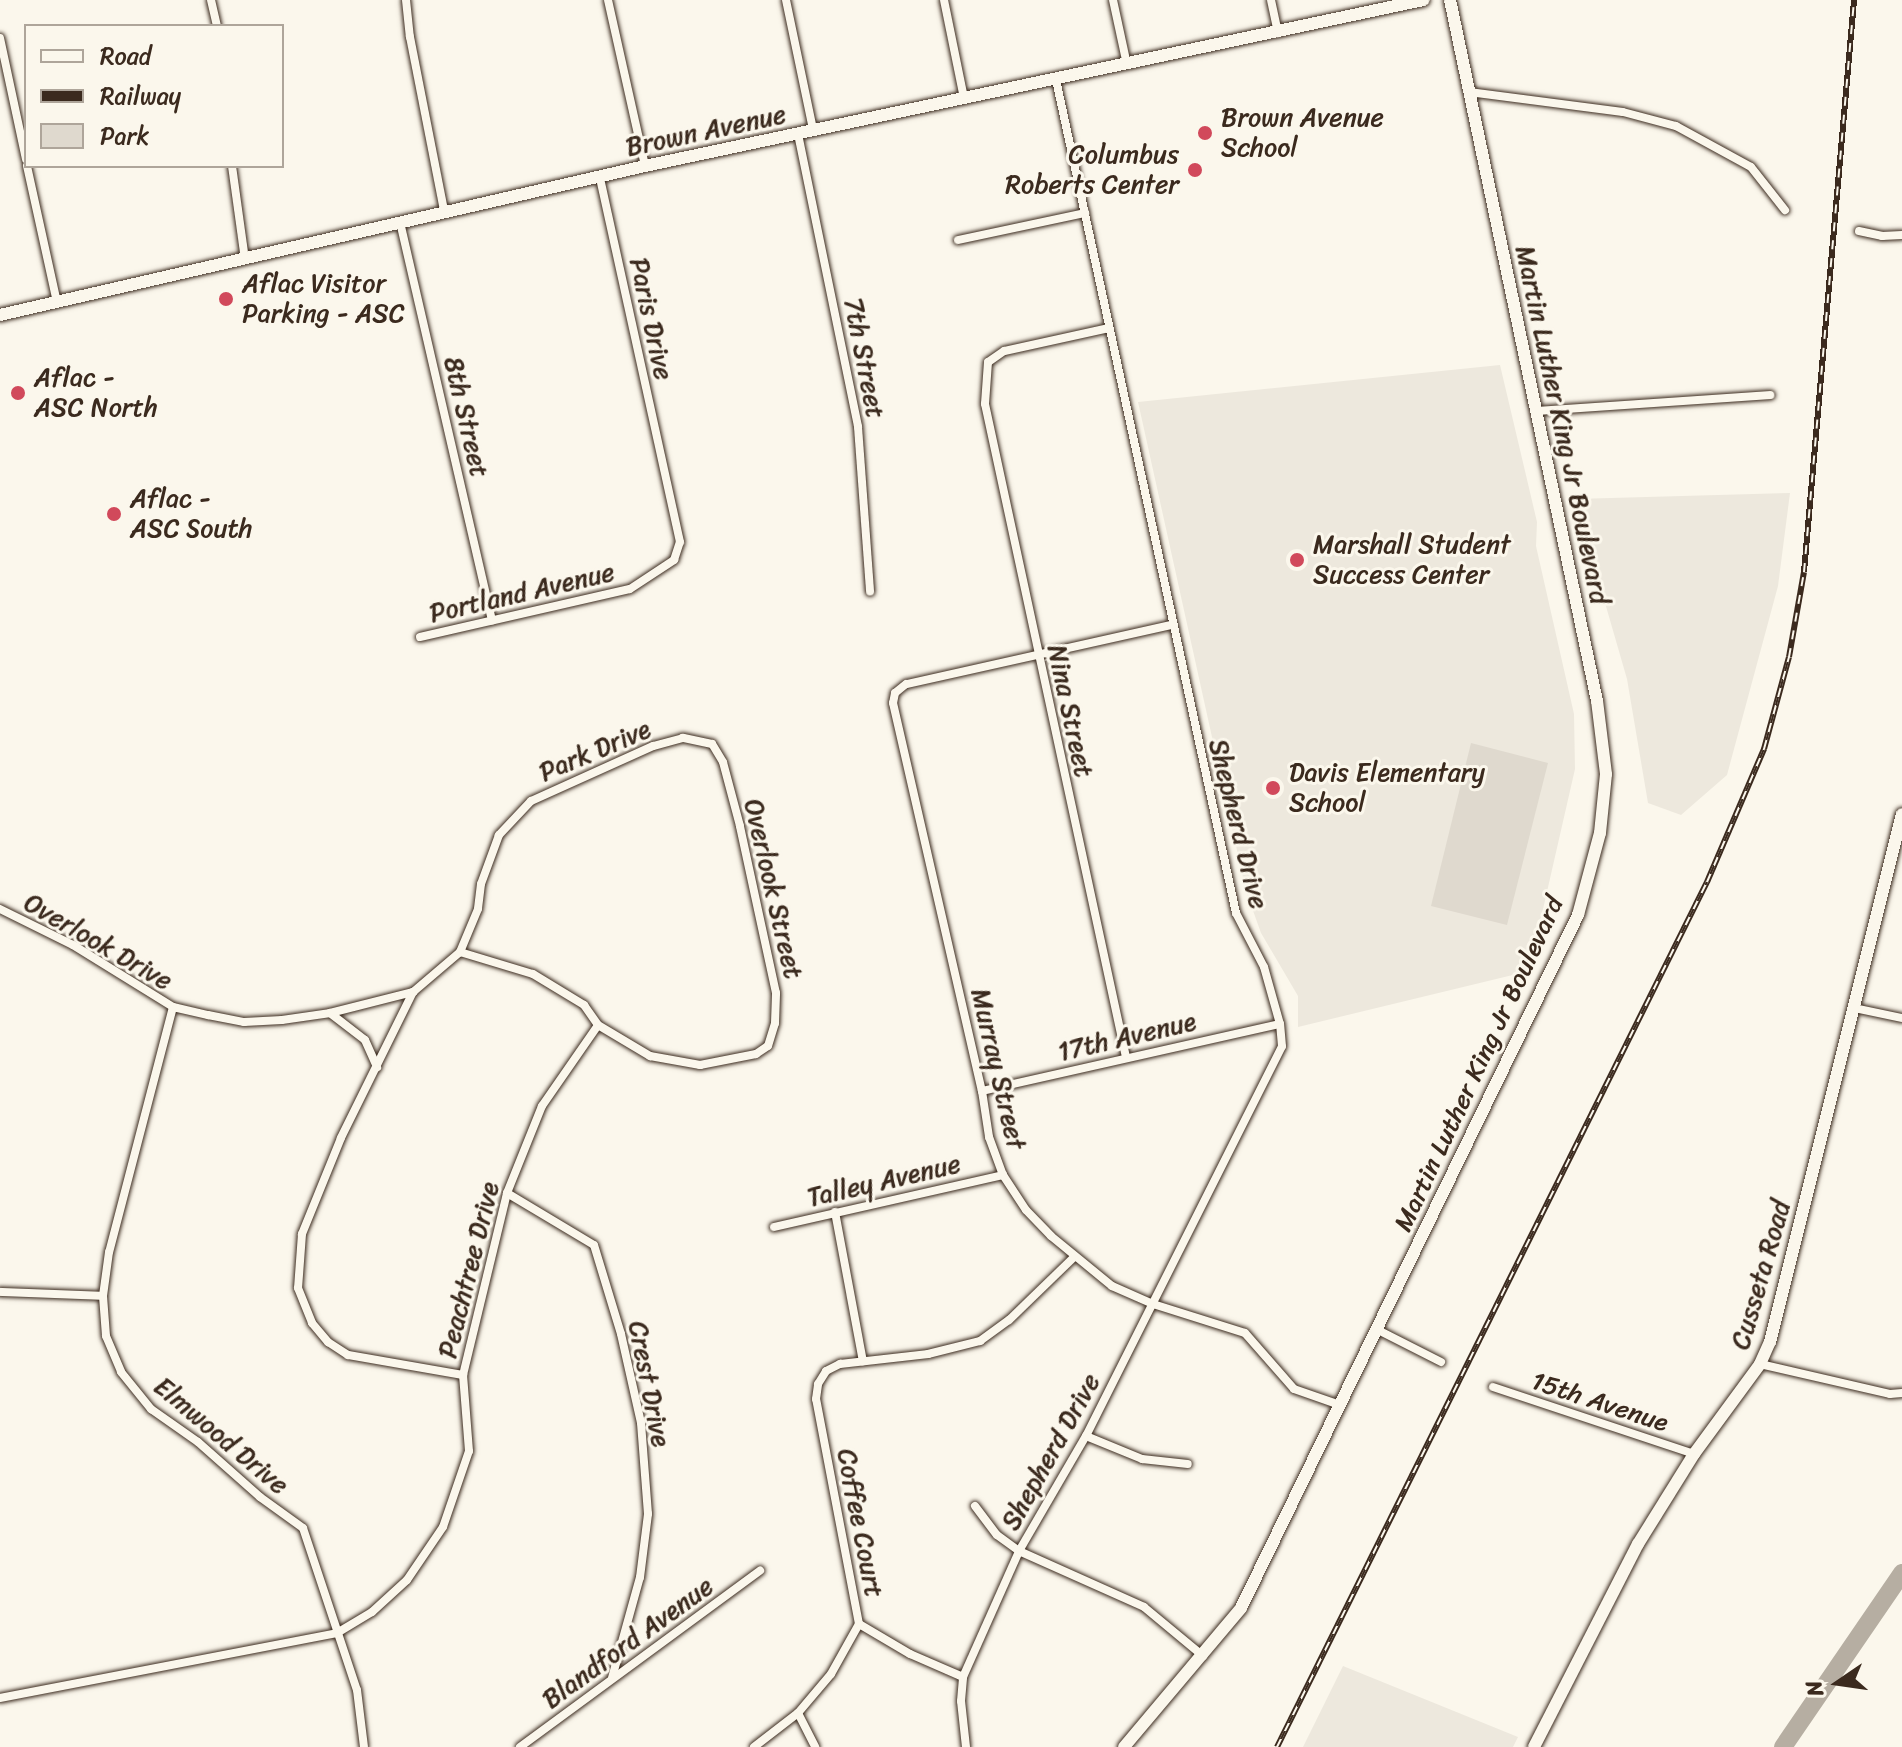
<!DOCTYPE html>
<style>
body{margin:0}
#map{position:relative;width:1902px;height:1747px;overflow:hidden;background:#fbf7ec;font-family:Sriracha,sans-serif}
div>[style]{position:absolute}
.built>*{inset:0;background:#ede8dd}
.green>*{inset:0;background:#dfd9ce}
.river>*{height:18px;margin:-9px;padding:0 9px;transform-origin:9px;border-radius:9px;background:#b6aea2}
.roads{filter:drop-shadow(0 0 2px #3b2a1e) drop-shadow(0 0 2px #3b2a1e)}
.street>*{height:8px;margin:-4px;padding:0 4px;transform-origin:4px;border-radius:4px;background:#fbf7ec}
.secondary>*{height:12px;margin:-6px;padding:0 6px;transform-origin:6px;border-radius:6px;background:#fbf7ec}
.rail>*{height:6px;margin-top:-3px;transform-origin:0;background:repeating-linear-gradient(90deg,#fbf7ec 0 9px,#3b2a1e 0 18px);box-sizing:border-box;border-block:2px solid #3b2a1e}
.dots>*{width:22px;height:22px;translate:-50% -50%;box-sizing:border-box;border:4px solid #fbf7ec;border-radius:50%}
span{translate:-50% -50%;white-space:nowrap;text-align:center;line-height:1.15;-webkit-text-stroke:6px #fbf7ec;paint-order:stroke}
.poi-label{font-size:26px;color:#3b2a1e}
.left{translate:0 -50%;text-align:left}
.right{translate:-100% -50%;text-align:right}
.street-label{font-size:26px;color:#3b2a1e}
.legend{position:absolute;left:24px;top:24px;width:260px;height:144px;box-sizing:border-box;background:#fbf7ec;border:2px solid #aea59a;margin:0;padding:10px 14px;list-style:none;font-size:24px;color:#3b2a1e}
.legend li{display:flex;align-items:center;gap:16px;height:40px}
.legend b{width:40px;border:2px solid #aea59a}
.north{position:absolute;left:1798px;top:1643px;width:80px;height:80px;-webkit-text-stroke:6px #fbf7ec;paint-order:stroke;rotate:257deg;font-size:22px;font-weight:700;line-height:32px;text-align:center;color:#3b2a1e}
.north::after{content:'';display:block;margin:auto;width:28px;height:36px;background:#3b2a1e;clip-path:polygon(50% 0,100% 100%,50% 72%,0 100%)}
</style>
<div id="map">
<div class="built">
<div style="clip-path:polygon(1500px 365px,1537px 522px,1536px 546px,1574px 714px,1575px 769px,1533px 953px,1521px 973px,1298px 1027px,1298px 996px,1261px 933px,1246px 891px,1138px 402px)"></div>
<div style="clip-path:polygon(1790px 493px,1778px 586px,1727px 775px,1681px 815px,1648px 803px,1627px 679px,1575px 499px)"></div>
<div style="clip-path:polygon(1343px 1666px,1518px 1737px,1513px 1747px,1303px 1747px)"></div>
</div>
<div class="green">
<div style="clip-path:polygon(1471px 743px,1548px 763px,1507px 925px,1431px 906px)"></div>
</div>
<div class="river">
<div style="left:1783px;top:1747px;width:211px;rotate:-55.6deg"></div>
</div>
<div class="roads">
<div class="street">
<div style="left:211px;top:0;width:27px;rotate:77deg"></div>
<div style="left:406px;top:0;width:37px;rotate:84deg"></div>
<div style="left:410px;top:37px;width:177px;rotate:78.9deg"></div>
<div style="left:608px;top:0;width:170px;rotate:77.4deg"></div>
<div style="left:786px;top:0;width:132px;rotate:78.2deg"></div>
<div style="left:944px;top:0;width:100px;rotate:78.5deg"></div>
<div style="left:1113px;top:0;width:66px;rotate:77.8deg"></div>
<div style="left:1271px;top:0;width:34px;rotate:78deg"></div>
<div style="left:0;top:38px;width:124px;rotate:77.9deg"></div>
<div style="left:1469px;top:92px;width:155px;rotate:7.4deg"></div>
<div style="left:1623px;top:112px;width:55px;rotate:14.8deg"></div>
<div style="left:1676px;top:126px;width:85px;rotate:28.7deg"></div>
<div style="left:1751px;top:167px;width:55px;rotate:51.7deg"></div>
<div style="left:798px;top:134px;width:299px;rotate:78.4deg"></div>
<div style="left:858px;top:427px;width:165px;rotate:85.8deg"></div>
<div style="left:27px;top:166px;width:139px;rotate:77.6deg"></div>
<div style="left:232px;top:166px;width:95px;rotate:82.1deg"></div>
<div style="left:400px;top:222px;width:409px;rotate:77deg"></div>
<div style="left:1859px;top:231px;width:24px;rotate:12deg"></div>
<div style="left:1882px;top:236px;width:20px;rotate:-3deg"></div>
<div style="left:958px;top:240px;width:130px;rotate:-12deg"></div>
<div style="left:1109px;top:328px;width:107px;rotate:167.6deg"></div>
<div style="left:1004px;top:351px;width:19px;rotate:145deg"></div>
<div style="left:988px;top:362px;width:42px;rotate:94.1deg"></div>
<div style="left:985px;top:404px;width:668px;rotate:77.82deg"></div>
<div style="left:1537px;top:411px;width:234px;rotate:-3.9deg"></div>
<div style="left:1171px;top:625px;width:271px;rotate:167.4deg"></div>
<div style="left:906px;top:684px;width:14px;rotate:141deg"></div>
<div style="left:895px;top:693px;width:10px;rotate:101deg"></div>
<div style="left:893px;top:703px;width:398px;rotate:77.1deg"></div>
<div style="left:982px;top:1091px;width:47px;rotate:81.3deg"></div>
<div style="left:989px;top:1137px;width:40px;rotate:69.8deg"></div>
<div style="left:1003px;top:1175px;width:42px;rotate:56.7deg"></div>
<div style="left:1026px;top:1210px;width:36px;rotate:46deg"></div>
<div style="left:1051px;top:1236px;width:79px;rotate:39.3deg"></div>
<div style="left:1112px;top:1286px;width:45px;rotate:23.7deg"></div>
<div style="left:1153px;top:1304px;width:96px;rotate:17.5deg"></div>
<div style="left:1245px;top:1333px;width:74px;rotate:48.8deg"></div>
<div style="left:1294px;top:1389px;width:49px;rotate:19.2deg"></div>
<div style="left:420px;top:637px;width:215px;rotate:-12.9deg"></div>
<div style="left:630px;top:589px;width:53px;rotate:-33.4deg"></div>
<div style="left:674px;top:560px;width:19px;rotate:-72deg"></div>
<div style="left:680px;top:542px;width:374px;rotate:-102.4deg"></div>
<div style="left:0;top:909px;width:81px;rotate:26.3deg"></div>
<div style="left:73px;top:945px;width:118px;rotate:31.8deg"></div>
<div style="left:173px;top:1007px;width:36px;rotate:13deg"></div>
<div style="left:208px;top:1015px;width:37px;rotate:11deg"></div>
<div style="left:244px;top:1022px;width:38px;rotate:-3deg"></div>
<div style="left:282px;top:1020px;width:49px;rotate:-8.3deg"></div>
<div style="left:330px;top:1013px;width:86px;rotate:-14.2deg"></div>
<div style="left:460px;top:952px;width:76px;rotate:16.8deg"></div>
<div style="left:533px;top:974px;width:60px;rotate:31.3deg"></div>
<div style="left:584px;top:1005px;width:24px;rotate:55deg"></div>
<div style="left:598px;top:1025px;width:61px;rotate:30.8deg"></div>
<div style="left:650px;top:1056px;width:51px;rotate:10.2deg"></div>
<div style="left:700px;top:1065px;width:57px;rotate:-11.1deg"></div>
<div style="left:756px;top:1054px;width:14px;rotate:-34deg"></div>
<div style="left:768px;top:1046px;width:24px;rotate:-73deg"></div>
<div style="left:775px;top:1023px;width:30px;rotate:-88deg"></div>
<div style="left:776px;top:993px;width:171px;rotate:-102.2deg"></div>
<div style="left:740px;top:826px;width:66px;rotate:-104.9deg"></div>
<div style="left:723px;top:762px;width:21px;rotate:-121deg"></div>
<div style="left:712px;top:744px;width:30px;rotate:-168deg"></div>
<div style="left:683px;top:738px;width:31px;rotate:165deg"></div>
<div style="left:653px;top:746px;width:134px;rotate:155.7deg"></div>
<div style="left:531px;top:801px;width:47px;rotate:133.3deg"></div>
<div style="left:499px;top:835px;width:52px;rotate:110.2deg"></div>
<div style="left:481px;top:884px;width:25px;rotate:97deg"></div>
<div style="left:478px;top:909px;width:47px;rotate:112.7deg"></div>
<div style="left:460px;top:952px;width:62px;rotate:139.6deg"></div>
<div style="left:413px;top:992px;width:163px;rotate:116.3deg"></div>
<div style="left:341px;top:1138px;width:104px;rotate:112.1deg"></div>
<div style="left:302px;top:1234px;width:54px;rotate:94.2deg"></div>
<div style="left:298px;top:1288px;width:38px;rotate:68deg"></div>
<div style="left:312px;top:1323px;width:25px;rotate:50deg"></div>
<div style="left:328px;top:1342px;width:24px;rotate:33deg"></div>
<div style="left:348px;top:1355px;width:117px;rotate:9.9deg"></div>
<div style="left:173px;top:1007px;width:253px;rotate:104.6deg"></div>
<div style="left:109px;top:1252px;width:44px;rotate:97.8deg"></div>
<div style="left:103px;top:1296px;width:40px;rotate:85.7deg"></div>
<div style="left:106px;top:1336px;width:39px;rotate:67deg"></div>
<div style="left:121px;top:1372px;width:48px;rotate:51deg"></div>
<div style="left:151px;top:1409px;width:57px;rotate:35.1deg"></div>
<div style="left:198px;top:1442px;width:83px;rotate:41.6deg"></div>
<div style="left:260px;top:1497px;width:53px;rotate:35.8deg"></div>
<div style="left:303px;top:1528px;width:171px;rotate:71.6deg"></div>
<div style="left:357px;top:1690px;width:57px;rotate:83deg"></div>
<div style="left:1854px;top:1008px;width:49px;rotate:11.8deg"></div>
<div style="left:330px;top:1013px;width:44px;rotate:37.6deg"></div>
<div style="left:365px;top:1040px;width:30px;rotate:66deg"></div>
<div style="left:982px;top:1091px;width:305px;rotate:-12.7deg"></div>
<div style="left:507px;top:1193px;width:101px;rotate:30.9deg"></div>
<div style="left:594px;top:1245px;width:93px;rotate:73.1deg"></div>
<div style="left:621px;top:1334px;width:91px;rotate:77.3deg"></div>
<div style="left:641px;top:1423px;width:91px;rotate:85.6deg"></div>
<div style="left:648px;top:1514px;width:64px;rotate:97.2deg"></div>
<div style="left:640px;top:1577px;width:105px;rotate:105.5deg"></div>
<div style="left:835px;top:1212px;width:152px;rotate:79.4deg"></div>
<div style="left:774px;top:1227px;width:235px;rotate:-12.8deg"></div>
<div style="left:0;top:1292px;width:103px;rotate:2.2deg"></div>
<div style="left:1376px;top:1329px;width:73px;rotate:26.9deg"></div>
<div style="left:1760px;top:1364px;width:133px;rotate:13deg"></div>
<div style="left:1890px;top:1394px;width:12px;rotate:-5deg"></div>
<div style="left:1493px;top:1387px;width:212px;rotate:18.4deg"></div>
<div style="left:1086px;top:1436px;width:61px;rotate:22.3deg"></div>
<div style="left:1142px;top:1459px;width:46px;rotate:6.2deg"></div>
<div style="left:975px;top:1506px;width:36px;rotate:53deg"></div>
<div style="left:997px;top:1535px;width:27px;rotate:36deg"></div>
<div style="left:1019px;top:1551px;width:137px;rotate:24.1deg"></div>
<div style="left:1144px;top:1607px;width:77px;rotate:39.7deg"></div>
<div style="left:963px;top:1677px;width:58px;rotate:-156.5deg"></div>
<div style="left:910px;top:1654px;width:59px;rotate:-149.5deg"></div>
<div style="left:859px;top:1624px;width:229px;rotate:-100.8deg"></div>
<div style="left:816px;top:1399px;width:15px;rotate:-82deg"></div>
<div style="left:818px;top:1384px;width:15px;rotate:-58deg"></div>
<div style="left:826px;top:1371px;width:16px;rotate:-27deg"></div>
<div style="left:840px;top:1364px;width:89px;rotate:-6.5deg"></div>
<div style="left:928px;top:1354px;width:54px;rotate:-14deg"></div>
<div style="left:980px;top:1341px;width:36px;rotate:-36deg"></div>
<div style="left:1009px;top:1320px;width:89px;rotate:-44.1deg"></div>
<div style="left:0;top:1698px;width:343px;rotate:-10.9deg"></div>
<div style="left:337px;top:1633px;width:41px;rotate:-31deg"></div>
<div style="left:372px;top:1612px;width:47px;rotate:-42.4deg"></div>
<div style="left:407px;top:1580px;width:64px;rotate:-55.8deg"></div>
<div style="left:443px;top:1527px;width:80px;rotate:-71.1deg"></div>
<div style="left:469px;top:1451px;width:76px;rotate:-94.5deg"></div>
<div style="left:463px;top:1375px;width:187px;rotate:-76.4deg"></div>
<div style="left:507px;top:1193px;width:94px;rotate:-68.1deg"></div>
<div style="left:542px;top:1106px;width:98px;rotate:-55.3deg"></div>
<div style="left:798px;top:1713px;width:38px;rotate:63deg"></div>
<div style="left:520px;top:1747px;width:298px;rotate:-36.3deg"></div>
<div style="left:754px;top:1747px;width:56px;rotate:-37.7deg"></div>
<div style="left:798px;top:1713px;width:51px;rotate:-49.8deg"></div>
<div style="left:831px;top:1674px;width:57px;rotate:-60.8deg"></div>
<div style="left:966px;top:1747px;width:46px;rotate:-96.2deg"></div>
<div style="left:961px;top:1701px;width:24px;rotate:-85deg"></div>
<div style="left:963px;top:1677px;width:138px;rotate:-66deg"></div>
<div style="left:1019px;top:1551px;width:133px;rotate:-59.8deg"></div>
<div style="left:1086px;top:1436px;width:436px;rotate:-63.3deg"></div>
<div style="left:1282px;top:1046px;width:22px;rotate:-95deg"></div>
<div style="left:1280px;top:1024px;width:59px;rotate:-105.7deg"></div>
<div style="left:1264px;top:967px;width:61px;rotate:-117.4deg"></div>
<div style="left:1236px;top:913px;width:852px;rotate:-102.19deg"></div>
</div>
<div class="secondary">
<div style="left:0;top:315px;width:662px;rotate:-13.01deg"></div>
<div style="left:645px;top:166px;width:796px;rotate:-12.04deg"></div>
<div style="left:1124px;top:1747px;width:182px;rotate:-49.9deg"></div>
<div style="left:1241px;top:1608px;width:771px;rotate:-64.07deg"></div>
<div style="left:1578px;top:915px;width:85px;rotate:-75deg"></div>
<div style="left:1600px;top:833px;width:59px;rotate:-84.2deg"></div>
<div style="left:1606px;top:774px;width:74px;rotate:-97deg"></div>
<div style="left:1597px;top:701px;width:716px;rotate:-101.84deg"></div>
<div style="left:1534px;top:1747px;width:228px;rotate:-62.9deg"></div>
<div style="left:1638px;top:1544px;width:106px;rotate:-58.1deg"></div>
<div style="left:1694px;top:1454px;width:112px;rotate:-53.7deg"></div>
<div style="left:1760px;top:1364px;width:24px;rotate:-66deg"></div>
<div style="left:1770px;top:1342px;width:544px;rotate:-75.96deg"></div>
</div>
</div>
<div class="rail">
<div style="left:1277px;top:1747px;width:966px;rotate:-63.57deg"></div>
<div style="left:1707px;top:882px;width:145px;rotate:-66.8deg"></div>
<div style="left:1764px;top:749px;width:95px;rotate:-74.8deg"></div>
<div style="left:1789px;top:657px;width:86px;rotate:-80deg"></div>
<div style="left:1804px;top:572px;width:574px;rotate:-85deg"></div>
</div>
<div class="dots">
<div style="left:1205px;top:133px;background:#d1495b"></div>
<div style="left:1195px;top:170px;background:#d1495b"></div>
<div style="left:226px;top:299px;background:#d1495b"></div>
<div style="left:18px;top:393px;background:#d1495b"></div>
<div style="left:114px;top:514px;background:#d1495b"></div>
<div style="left:1297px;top:560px;background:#d1495b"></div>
<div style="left:1273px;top:788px;background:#d1495b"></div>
</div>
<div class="poi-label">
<span class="left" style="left:1221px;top:133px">Brown Avenue<br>School</span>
<span class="right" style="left:1179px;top:170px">Columbus<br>Roberts Center</span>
<span class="left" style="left:242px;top:299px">Aflac Visitor<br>Parking - ASC</span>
<span class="left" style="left:34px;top:393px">Aflac -<br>ASC North</span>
<span class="left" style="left:130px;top:514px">Aflac -<br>ASC South</span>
<span class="left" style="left:1313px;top:560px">Marshall Student<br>Success Center</span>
<span class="left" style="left:1289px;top:788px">Davis Elementary<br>School</span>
</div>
<div class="street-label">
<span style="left:706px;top:131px;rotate:-12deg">Brown Avenue</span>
<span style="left:651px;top:319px;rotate:78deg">Paris Drive</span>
<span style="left:864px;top:358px;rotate:79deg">7th Street</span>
<span style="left:466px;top:417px;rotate:77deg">8th Street</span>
<span style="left:1562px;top:425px;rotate:78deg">Martin Luther King Jr Boulevard</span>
<span style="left:522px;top:593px;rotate:-13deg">Portland Avenue</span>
<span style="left:1070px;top:711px;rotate:78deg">Nina Street</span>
<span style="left:595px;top:751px;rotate:-23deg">Park Drive</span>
<span style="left:1238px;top:824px;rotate:76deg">Shepherd Drive</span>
<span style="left:773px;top:889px;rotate:77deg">Overlook Street</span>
<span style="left:98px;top:942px;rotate:30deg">Overlook Drive</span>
<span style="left:1127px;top:1037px;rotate:-13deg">17th Avenue</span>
<span style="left:1479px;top:1064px;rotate:-65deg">Martin Luther King Jr Boulevard</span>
<span style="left:998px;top:1069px;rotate:77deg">Murray Street</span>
<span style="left:884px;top:1181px;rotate:-13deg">Talley Avenue</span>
<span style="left:469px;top:1270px;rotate:-76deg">Peachtree Drive</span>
<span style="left:1761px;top:1275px;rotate:-74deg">Cusseta Road</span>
<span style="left:649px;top:1384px;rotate:79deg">Crest Drive</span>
<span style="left:1600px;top:1402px;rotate:18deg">15th Avenue</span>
<span style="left:221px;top:1436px;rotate:40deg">Elmwood Drive</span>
<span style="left:1051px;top:1452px;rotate:-61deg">Shepherd Drive</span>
<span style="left:860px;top:1523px;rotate:79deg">Coffee Court</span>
<span style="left:628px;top:1643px;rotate:-36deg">Blandford Avenue</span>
</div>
<ul class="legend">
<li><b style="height:10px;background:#fbf7ec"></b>Road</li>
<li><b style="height:10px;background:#3b2a1e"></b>Railway</li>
<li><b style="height:22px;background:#dfd9ce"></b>Park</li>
</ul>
<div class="north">N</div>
</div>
